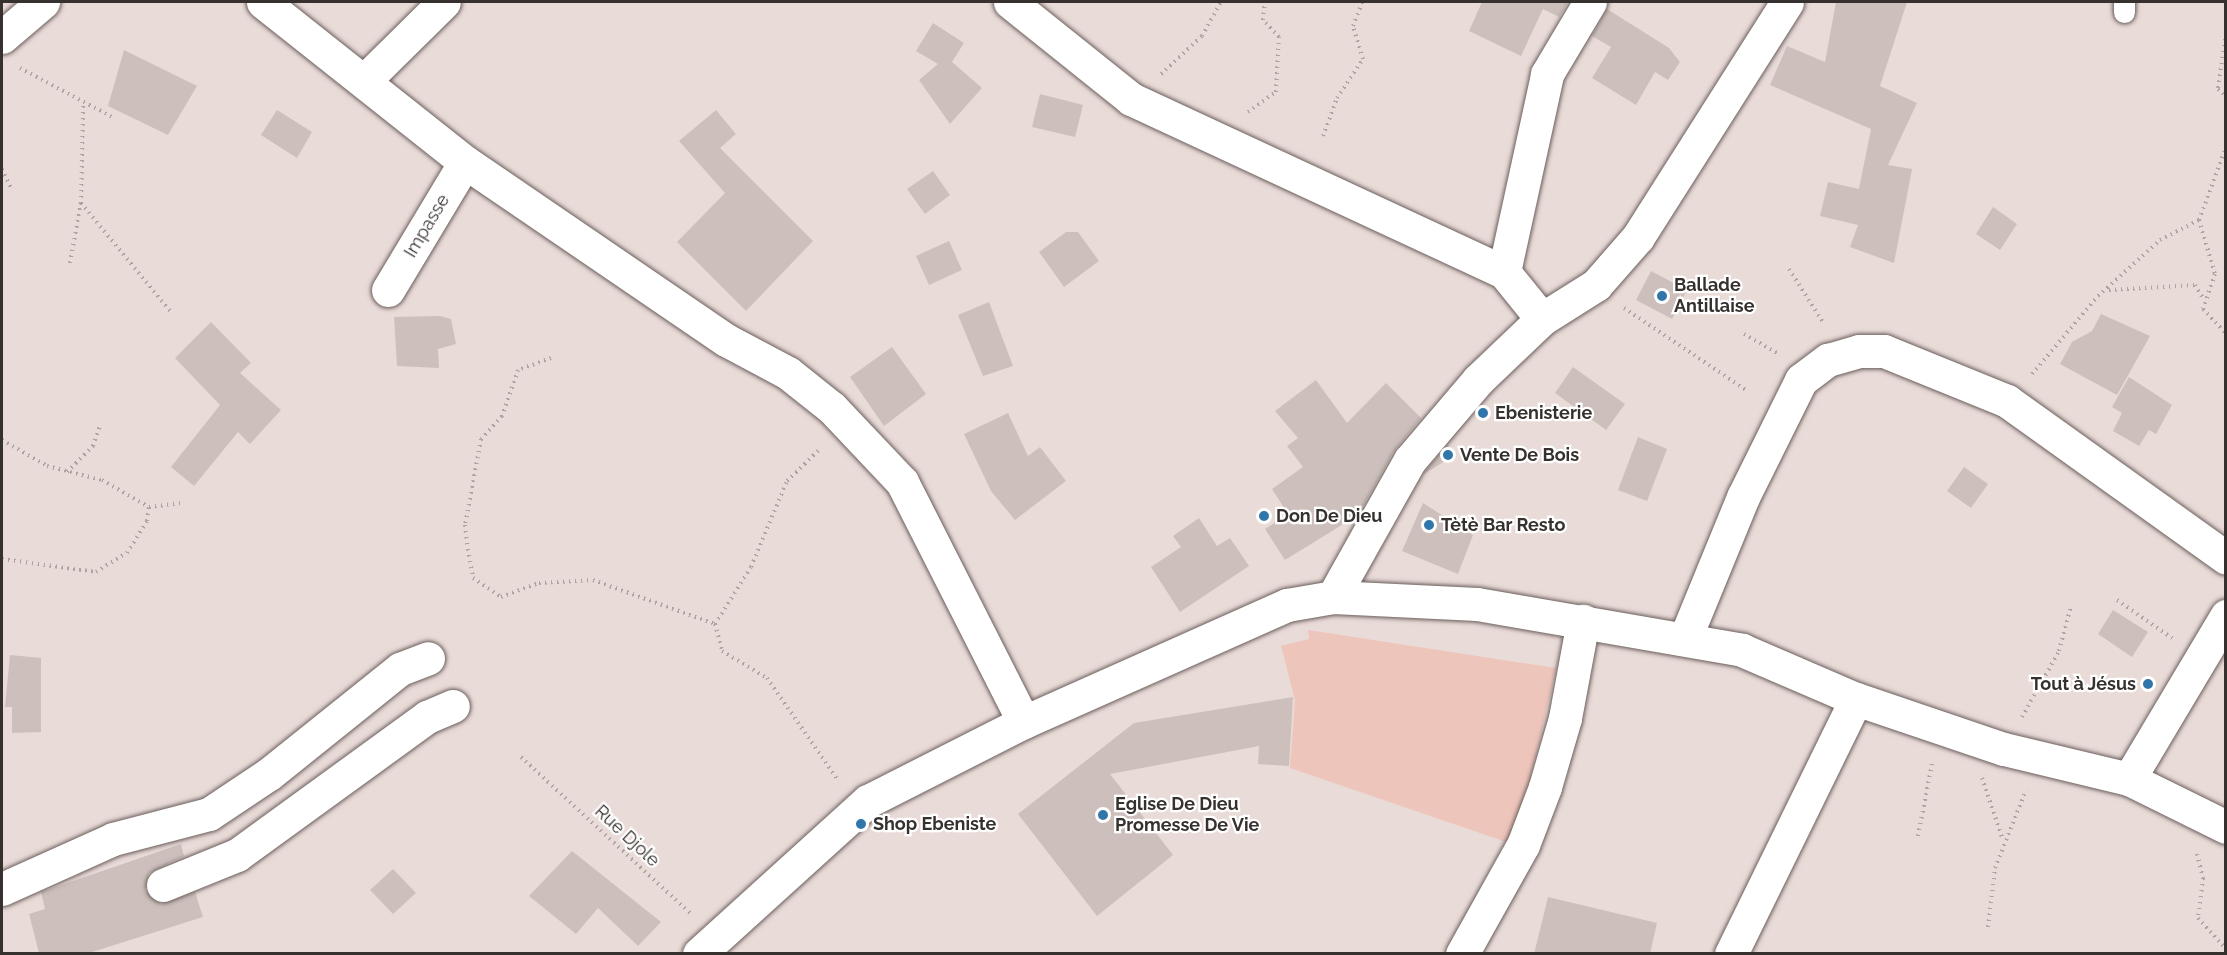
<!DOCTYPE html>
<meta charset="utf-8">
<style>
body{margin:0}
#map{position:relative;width:2227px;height:955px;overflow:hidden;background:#e9dbd8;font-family:Raleway,sans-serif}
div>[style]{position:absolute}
.green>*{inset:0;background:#eec5bb}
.building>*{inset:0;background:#cdc0bc}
.path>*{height:4px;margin-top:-2px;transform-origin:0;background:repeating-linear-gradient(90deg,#aea3a1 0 1.5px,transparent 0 6px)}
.roads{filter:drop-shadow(0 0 2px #6a5e5b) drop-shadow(0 0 2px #6a5e5b)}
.service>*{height:21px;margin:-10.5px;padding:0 10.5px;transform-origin:10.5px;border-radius:10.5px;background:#fff}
.minor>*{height:33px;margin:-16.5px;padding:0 16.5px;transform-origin:16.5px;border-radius:16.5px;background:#fff}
.tertiary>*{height:33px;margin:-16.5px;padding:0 16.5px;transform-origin:16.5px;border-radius:16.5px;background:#fff}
.dots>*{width:16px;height:16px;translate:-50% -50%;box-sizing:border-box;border:3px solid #fff;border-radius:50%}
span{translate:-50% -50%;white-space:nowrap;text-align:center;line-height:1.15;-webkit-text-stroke:4.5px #fff;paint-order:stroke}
.street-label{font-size:18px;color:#36312f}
.poi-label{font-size:18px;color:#36312f;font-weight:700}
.left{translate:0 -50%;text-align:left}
.right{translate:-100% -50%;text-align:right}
.frame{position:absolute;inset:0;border:3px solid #36312f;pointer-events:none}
</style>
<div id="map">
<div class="green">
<div style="clip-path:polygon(1308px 630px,1556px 668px,1515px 845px,1290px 768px,1295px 700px,1281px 646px,1309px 639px)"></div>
</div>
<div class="building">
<div style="clip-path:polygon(1482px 2px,1568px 2px,1559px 17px,1543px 9px,1521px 56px,1469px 31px)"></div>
<div style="clip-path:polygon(1836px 2px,1907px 2px,1880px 86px,1917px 103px,1888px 165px,1912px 169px,1894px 263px,1850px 247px,1858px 225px,1820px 216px,1828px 182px,1859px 189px,1871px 129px,1770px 85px,1787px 46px,1825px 62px)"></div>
<div style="clip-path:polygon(1607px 9px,1669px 48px,1680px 62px,1668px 80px,1655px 72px,1636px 105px,1592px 78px,1611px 47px,1592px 36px)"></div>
<div style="clip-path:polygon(933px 23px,964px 43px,952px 62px,982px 88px,950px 124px,919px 80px,938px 64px,916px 51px)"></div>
<div style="clip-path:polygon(124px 50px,197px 86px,168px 135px,108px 106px)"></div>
<div style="clip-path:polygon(1040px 94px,1083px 105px,1075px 137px,1032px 127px)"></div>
<div style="clip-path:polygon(277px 110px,312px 132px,297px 158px,261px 135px)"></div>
<div style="clip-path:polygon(716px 110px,736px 134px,720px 148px,813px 241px,746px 311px,677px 242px,725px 193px,679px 141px)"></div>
<div style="clip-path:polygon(933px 171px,950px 195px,925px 214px,907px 189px)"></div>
<div style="clip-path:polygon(1993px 207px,2017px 224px,2000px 250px,1976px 234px)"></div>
<div style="clip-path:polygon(1066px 232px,1078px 232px,1099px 261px,1064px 287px,1039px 252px)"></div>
<div style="clip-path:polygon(949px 241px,962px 270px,929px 285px,916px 256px)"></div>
<div style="clip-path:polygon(1651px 271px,1687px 290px,1672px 319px,1636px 300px)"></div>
<div style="clip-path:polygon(989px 302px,1013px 366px,983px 376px,958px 315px)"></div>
<div style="clip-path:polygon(2101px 314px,2150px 336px,2117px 395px,2060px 364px,2072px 342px,2092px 331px)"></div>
<div style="clip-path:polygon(440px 316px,451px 319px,456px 344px,438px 349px,439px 368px,397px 366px,394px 317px)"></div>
<div style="clip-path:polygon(211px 322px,251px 363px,240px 373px,281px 410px,250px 444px,238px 432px,194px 486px,171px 467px,220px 405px,175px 358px)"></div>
<div style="clip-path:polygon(892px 347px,926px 394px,884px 426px,850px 377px)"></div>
<div style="clip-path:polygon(1573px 367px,1625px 404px,1606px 430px,1555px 393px)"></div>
<div style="clip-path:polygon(2129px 377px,2172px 405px,2156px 434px,2149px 430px,2139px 446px,2113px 431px,2122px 413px,2112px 407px)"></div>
<div style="clip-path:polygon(1316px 380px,1347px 423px,1386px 383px,1421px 418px,1394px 451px,1358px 515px,1285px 560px,1265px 529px,1288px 514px,1272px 489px,1303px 467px,1287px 446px,1298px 438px,1275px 411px)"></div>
<div style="clip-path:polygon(1008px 413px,1028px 456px,1040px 447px,1066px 481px,1015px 520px,991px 491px,964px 434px)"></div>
<div style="clip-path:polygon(1638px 437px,1667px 449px,1647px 501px,1618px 490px)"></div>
<div style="clip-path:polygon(1447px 445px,1456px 454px,1424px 474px,1425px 471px)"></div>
<div style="clip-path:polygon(1964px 467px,1988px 484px,1971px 508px,1947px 491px)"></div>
<div style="clip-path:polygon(1423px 503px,1473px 535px,1458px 574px,1402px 551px)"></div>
<div style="clip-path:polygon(1199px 518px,1217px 546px,1230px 538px,1249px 566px,1180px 612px,1151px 567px,1181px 547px,1173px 536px)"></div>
<div style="clip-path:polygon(2113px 610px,2148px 632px,2132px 657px,2098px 634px)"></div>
<div style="clip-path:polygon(10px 655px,41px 658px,41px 732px,12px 733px,12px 707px,5px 707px)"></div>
<div style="clip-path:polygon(1293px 697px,1289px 766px,1258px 764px,1259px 746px,1110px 774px,1173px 855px,1097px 916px,1018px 814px,1134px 723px)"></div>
<div style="clip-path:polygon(181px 844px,184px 856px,149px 873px,145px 891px,161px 904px,195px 892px,203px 917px,89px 953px,39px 953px,29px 914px,45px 909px,41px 892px)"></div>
<div style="clip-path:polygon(572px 851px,661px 922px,638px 946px,598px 908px,576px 934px,529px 896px)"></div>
<div style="clip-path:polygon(393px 869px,416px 893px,393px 914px,370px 890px)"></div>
<div style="clip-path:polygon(1548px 897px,1657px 923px,1650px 954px,1534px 954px)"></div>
</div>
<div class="path">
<div style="left:2226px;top:33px;width:57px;rotate:98.1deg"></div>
<div style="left:2218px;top:89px;width:11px;rotate:41deg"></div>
<div style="left:20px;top:68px;width:104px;rotate:28deg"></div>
<div style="left:1161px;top:74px;width:56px;rotate:-42.8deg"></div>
<div style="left:1202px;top:36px;width:39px;rotate:-61deg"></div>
<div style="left:83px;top:106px;width:97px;rotate:91.2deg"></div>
<div style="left:81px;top:203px;width:141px;rotate:50.5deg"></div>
<div style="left:1248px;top:112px;width:34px;rotate:-36deg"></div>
<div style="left:1276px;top:92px;width:55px;rotate:-86.9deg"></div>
<div style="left:1279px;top:37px;width:23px;rotate:-133deg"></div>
<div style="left:1263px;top:20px;width:18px;rotate:-84deg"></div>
<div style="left:1323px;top:136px;width:40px;rotate:-69.8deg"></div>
<div style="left:1337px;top:98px;width:47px;rotate:-56.3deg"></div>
<div style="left:1363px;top:59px;width:34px;rotate:-107deg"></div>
<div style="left:1353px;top:26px;width:26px;rotate:-69deg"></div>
<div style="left:2px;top:169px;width:21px;rotate:65deg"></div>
<div style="left:2199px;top:220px;width:56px;rotate:73.5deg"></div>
<div style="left:2215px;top:274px;width:37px;rotate:109deg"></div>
<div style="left:2203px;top:309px;width:34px;rotate:47deg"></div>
<div style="left:70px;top:263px;width:62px;rotate:-79.8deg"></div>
<div style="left:1789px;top:269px;width:65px;rotate:57.5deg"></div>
<div style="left:2109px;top:290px;width:86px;rotate:-3.3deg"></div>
<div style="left:2195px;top:285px;width:17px;rotate:59deg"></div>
<div style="left:1624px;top:308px;width:147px;rotate:33.9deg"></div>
<div style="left:1744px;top:334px;width:38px;rotate:30deg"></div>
<div style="left:551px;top:358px;width:35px;rotate:160deg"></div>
<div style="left:518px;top:370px;width:49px;rotate:109.2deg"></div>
<div style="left:502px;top:416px;width:31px;rotate:132deg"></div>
<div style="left:481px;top:439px;width:87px;rotate:100.5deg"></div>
<div style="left:465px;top:525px;width:24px;rotate:83deg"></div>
<div style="left:468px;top:549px;width:29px;rotate:80deg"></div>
<div style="left:473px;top:578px;width:34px;rotate:34deg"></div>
<div style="left:501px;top:597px;width:40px;rotate:-20.2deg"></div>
<div style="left:539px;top:583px;width:54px;rotate:-3.2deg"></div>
<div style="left:593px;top:580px;width:130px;rotate:19.8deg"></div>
<div style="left:715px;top:624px;width:67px;rotate:-57.7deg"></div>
<div style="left:751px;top:567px;width:93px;rotate:-67.3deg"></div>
<div style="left:787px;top:481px;width:46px;rotate:-44.1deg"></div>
<div style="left:2032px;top:374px;width:102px;rotate:-49.8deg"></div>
<div style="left:2098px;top:296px;width:84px;rotate:-42.1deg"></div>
<div style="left:2160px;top:240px;width:44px;rotate:-27.1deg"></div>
<div style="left:2199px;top:220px;width:78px;rotate:-69.7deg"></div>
<div style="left:2px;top:440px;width:52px;rotate:30deg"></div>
<div style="left:47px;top:466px;width:57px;rotate:14.3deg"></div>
<div style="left:102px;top:480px;width:54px;rotate:29.9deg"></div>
<div style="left:67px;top:472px;width:37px;rotate:-45deg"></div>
<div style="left:93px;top:446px;width:21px;rotate:-71deg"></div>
<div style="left:2px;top:559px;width:95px;rotate:7.9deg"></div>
<div style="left:96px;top:572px;width:36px;rotate:-32deg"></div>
<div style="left:127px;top:553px;width:38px;rotate:-58deg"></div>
<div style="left:147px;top:521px;width:14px;rotate:-82deg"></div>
<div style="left:149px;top:507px;width:34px;rotate:-7deg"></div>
<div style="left:2117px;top:600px;width:67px;rotate:34.6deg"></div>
<div style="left:715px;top:624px;width:28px;rotate:75deg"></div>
<div style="left:722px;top:651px;width:52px;rotate:31deg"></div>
<div style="left:767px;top:678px;width:124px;rotate:55.2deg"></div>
<div style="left:2022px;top:717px;width:76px;rotate:-60.7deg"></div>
<div style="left:2059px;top:651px;width:47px;rotate:-75.1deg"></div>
<div style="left:521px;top:757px;width:230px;rotate:42.7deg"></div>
<div style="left:1982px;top:778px;width:65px;rotate:71.3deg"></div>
<div style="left:1918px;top:836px;width:74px;rotate:-79.1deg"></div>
<div style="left:2197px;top:854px;width:25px;rotate:76deg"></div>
<div style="left:2203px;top:878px;width:40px;rotate:97.1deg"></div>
<div style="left:2198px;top:918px;width:42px;rotate:47.9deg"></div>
<div style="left:1988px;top:927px;width:59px;rotate:-83.2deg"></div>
<div style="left:1995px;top:868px;width:84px;rotate:-68.3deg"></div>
</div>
<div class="roads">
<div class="service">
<div style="left:2124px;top:12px;width:10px;rotate:-90deg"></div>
</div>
<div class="minor">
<div style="left:263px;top:2px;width:258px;rotate:38.4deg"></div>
<div style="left:465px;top:162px;width:316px;rotate:34.3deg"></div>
<div style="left:726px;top:340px;width:70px;rotate:28deg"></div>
<div style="left:788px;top:373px;width:56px;rotate:38.5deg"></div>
<div style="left:832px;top:408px;width:102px;rotate:46.6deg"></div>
<div style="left:902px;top:482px;width:269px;rotate:63.1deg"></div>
<div style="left:1010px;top:2px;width:155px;rotate:38.7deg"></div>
<div style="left:1131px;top:99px;width:411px;rotate:24.9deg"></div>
<div style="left:2px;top:37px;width:54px;rotate:-40.5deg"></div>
<div style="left:364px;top:81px;width:112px;rotate:-44.6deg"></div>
<div style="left:388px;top:290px;width:149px;rotate:-59deg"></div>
<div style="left:1542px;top:319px;width:60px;rotate:-129deg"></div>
<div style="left:1504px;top:272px;width:203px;rotate:-77.7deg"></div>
<div style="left:1547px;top:74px;width:84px;rotate:-59.2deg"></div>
<div style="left:1333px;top:597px;width:157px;rotate:-60.7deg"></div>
<div style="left:1410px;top:460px;width:105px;rotate:-49.6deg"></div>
<div style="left:1478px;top:380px;width:88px;rotate:-43.6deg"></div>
<div style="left:1542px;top:319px;width:64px;rotate:-32.2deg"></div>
<div style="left:1596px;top:285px;width:64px;rotate:-48.8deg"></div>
<div style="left:1638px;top:237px;width:278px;rotate:-57.6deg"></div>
<div style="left:1686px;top:636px;width:150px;rotate:-67.7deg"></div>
<div style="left:1743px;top:497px;width:131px;rotate:-63.6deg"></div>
<div style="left:1801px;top:380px;width:34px;rotate:-37deg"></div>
<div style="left:1828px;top:360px;width:32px;rotate:-16deg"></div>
<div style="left:1859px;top:351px;width:25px"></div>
<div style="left:1884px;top:351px;width:133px;rotate:22.1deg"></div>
<div style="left:2007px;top:401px;width:269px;rotate:35.6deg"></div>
<div style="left:2129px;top:779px;width:190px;rotate:-59.2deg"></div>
<div style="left:163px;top:885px;width:80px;rotate:-22.1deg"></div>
<div style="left:237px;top:855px;width:235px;rotate:-36deg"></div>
<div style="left:427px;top:717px;width:28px;rotate:-23deg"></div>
<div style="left:2px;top:889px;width:122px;rotate:-24.2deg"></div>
<div style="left:113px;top:839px;width:99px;rotate:-14.6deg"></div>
<div style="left:209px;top:814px;width:72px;rotate:-33.7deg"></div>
<div style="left:269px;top:774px;width:168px;rotate:-38.7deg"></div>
<div style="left:400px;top:669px;width:30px;rotate:-21deg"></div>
<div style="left:1462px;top:954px;width:125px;rotate:-60.8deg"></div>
<div style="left:1523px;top:845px;width:62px;rotate:-69.2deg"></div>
<div style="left:1545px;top:787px;width:72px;rotate:-73.8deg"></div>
<div style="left:1565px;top:718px;width:99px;rotate:-79.5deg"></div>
<div style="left:1731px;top:954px;width:284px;rotate:-63.9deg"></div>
</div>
<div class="tertiary">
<div style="left:699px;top:954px;width:228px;rotate:-42.2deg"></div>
<div style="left:868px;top:801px;width:175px;rotate:-26.9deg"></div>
<div style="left:1024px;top:722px;width:288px;rotate:-24deg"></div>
<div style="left:1287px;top:605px;width:47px;rotate:-9.9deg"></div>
<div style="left:1333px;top:597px;width:144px;rotate:2.8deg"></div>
<div style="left:1477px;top:604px;width:269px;rotate:9.8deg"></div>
<div style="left:1742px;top:650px;width:124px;rotate:23.3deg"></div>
<div style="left:1856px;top:699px;width:156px;rotate:18.7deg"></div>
<div style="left:2004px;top:749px;width:129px;rotate:13.5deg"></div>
<div style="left:2129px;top:779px;width:108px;rotate:26.3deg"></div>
</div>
</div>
<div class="dots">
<div style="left:1662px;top:296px;background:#3176ab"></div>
<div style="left:1483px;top:413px;background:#3176ab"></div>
<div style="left:1448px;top:455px;background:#3176ab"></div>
<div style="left:1264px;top:516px;background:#3176ab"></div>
<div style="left:1429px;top:525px;background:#3176ab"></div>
<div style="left:2148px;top:684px;background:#3176ab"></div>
<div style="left:1103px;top:815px;background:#3176ab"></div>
<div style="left:861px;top:824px;background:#3176ab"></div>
</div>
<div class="street-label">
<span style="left:427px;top:226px;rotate:-59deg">Impasse</span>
<span style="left:627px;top:836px;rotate:43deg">Rue Djole</span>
</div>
<div class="poi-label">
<span class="left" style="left:1674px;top:296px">Ballade<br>Antillaise</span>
<span class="left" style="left:1495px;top:413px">Ebenisterie</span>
<span class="left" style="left:1460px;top:455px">Vente De Bois</span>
<span class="left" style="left:1276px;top:516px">Don De Dieu</span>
<span class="left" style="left:1441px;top:525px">Tètè Bar Resto</span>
<span class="right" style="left:2136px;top:684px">Tout à Jésus</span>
<span class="left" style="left:1115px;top:815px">Eglise De Dieu<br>Promesse De Vie</span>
<span class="left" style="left:873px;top:824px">Shop Ebeniste</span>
</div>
<div class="frame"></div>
</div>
